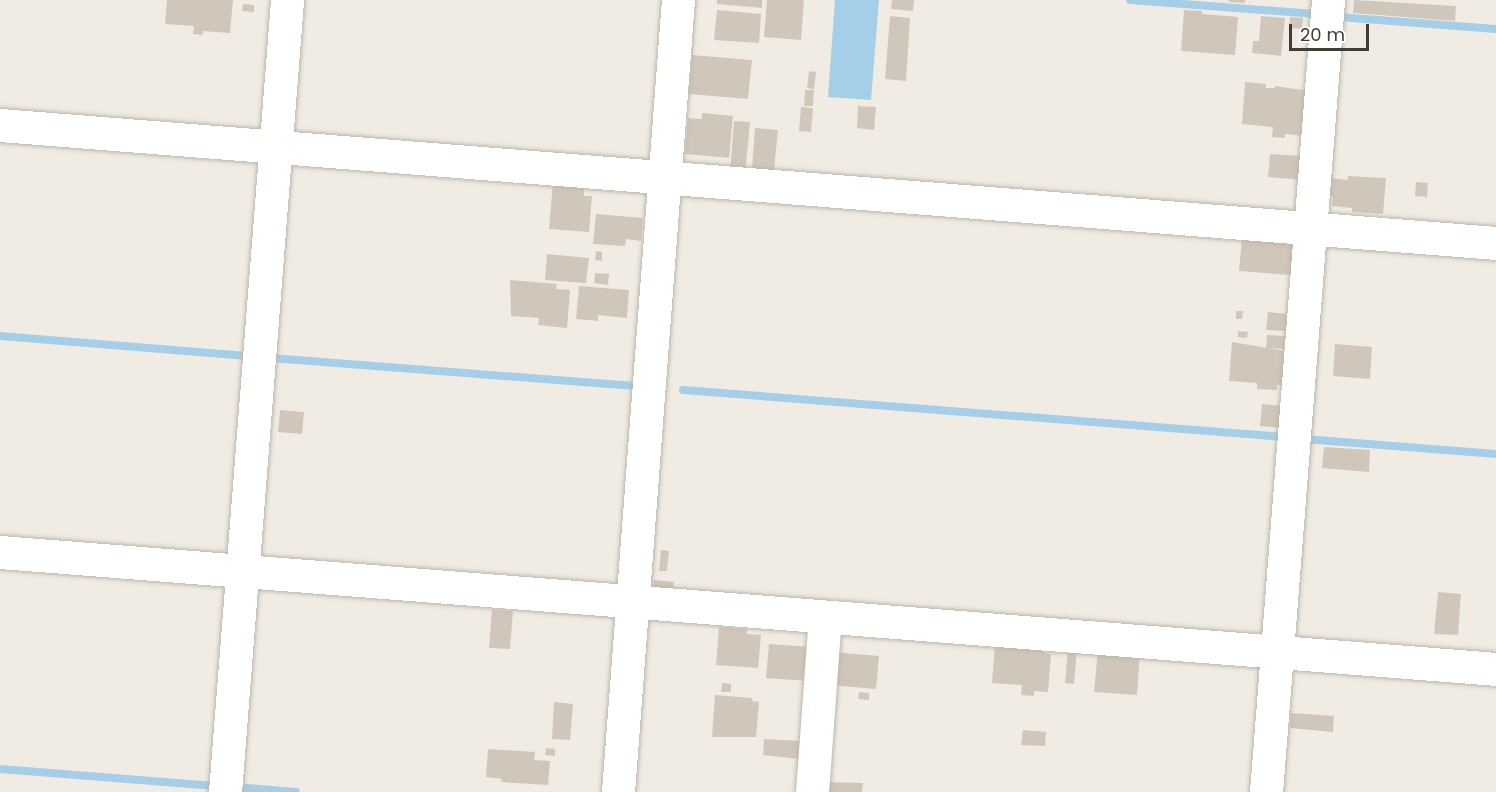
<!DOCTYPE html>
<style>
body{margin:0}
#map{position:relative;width:1496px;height:792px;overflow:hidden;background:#f0ece4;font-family:Poppins,sans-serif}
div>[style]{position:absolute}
.water>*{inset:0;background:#a5cfe8}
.stream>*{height:8px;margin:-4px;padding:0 4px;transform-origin:4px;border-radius:4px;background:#a5cfe8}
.building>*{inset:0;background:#d0c7ba}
.roads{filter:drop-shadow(0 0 2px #bdb6aa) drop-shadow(0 0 2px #bdb6aa)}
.minor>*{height:33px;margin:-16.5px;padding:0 16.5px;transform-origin:16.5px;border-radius:16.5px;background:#fff}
span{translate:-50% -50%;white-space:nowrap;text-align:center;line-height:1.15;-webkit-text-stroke:6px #fff;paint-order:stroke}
.scale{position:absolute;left:1289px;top:24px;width:80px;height:27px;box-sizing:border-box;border:3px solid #413c34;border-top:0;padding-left:8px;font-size:18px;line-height:21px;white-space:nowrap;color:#413c34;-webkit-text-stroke:4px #fff;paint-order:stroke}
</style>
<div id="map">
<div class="water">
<div style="clip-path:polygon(835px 0,879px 0,871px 100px,828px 97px)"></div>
</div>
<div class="stream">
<div style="left:1130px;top:0;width:186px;rotate:4.3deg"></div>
<div style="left:1339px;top:17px;width:157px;rotate:4.4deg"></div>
<div style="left:0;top:336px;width:248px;rotate:4.6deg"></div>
<div style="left:271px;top:358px;width:365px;rotate:4.4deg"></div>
<div style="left:683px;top:390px;width:603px;rotate:4.47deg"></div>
<div style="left:1304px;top:439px;width:193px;rotate:4.5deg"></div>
<div style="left:0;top:769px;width:216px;rotate:4.5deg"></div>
<div style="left:235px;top:787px;width:61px;rotate:4.7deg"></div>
</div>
<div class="building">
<div style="clip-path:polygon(167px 0,233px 0,230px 33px,203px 31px,203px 35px,193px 34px,194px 26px,165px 24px)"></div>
<div style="clip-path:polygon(717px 0,762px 0,762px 8px,717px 4px)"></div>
<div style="clip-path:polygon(767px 0,804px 0,801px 40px,764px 37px)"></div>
<div style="clip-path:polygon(892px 0,914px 0,913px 11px,891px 9px)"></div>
<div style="clip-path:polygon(1229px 0,1245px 0,1245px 3px,1229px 2px)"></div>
<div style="clip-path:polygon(1354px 0,1456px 6px,1455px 21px,1353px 13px)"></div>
<div style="clip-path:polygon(243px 4px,254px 5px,254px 12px,242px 11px)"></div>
<div style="clip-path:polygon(717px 10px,761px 14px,759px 43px,714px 40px)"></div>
<div style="clip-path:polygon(1184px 10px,1202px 11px,1202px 14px,1238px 17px,1235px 55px,1181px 51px)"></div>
<div style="clip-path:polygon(890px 16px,910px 18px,906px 81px,885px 79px)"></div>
<div style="clip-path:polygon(1261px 16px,1285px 18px,1281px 56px,1252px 53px,1253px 41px,1259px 41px)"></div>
<div style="clip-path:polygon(1290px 17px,1303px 18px,1302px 29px,1289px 28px)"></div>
<div style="clip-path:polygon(692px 55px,752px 60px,748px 99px,689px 94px)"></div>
<div style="clip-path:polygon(809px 71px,816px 72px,814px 89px,807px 88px)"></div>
<div style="clip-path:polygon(1245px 82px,1266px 84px,1266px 88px,1275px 88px,1275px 86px,1309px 91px,1305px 136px,1285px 134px,1285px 138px,1272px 137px,1273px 127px,1242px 124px)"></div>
<div style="clip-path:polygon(805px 90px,814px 90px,813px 106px,804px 106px)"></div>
<div style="clip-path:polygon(858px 106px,876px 107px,874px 130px,857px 128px)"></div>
<div style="clip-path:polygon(801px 107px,813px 108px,811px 132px,799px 131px)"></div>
<div style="clip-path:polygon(702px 113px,733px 116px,729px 158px,685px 154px,688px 118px,702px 119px)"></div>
<div style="clip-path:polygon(734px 121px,750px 122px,745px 175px,730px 173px)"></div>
<div style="clip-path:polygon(755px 128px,778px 130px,774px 170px,752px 169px)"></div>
<div style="clip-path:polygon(1270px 154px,1304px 156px,1302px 180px,1268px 177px)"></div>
<div style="clip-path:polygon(1348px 176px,1386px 178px,1383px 214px,1352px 212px,1352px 208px,1332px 206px,1333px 196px,1329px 196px,1331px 178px,1348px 180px)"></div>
<div style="clip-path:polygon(553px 182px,584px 188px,584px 196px,592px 196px,589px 232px,549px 229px)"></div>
<div style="clip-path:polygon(1416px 182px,1428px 183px,1427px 197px,1415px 196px)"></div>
<div style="clip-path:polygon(596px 214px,643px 218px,641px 241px,626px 239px,625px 246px,593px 244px)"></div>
<div style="clip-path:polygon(1242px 238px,1294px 242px,1291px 275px,1239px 271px)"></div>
<div style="clip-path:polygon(596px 251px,602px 252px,602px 261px,595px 260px)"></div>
<div style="clip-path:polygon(547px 254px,589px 258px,586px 283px,545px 280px)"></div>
<div style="clip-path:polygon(595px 273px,609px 274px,608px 285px,594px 283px)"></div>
<div style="clip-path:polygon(510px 280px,557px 284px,556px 289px,570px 290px,567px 328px,538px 325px,539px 318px,511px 316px)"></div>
<div style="clip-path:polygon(579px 286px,629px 290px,627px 318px,598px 315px,598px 321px,576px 319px)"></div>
<div style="clip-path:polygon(1236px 311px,1243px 311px,1242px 319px,1236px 319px)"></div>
<div style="clip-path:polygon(1268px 312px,1289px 314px,1288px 331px,1266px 330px)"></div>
<div style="clip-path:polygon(1238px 331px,1248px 332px,1247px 338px,1238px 337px)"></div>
<div style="clip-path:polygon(1267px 335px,1285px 336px,1284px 349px,1266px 348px)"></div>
<div style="clip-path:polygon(1232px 342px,1286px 351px,1284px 385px,1277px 385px,1277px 390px,1257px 389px,1257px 383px,1229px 381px)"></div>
<div style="clip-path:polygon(1335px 344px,1372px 347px,1370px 379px,1333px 376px)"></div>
<div style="clip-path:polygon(1262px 404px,1286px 406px,1284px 428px,1260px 426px)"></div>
<div style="clip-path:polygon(280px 410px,304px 412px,302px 434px,278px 432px)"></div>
<div style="clip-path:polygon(1324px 447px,1370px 450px,1369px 472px,1322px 468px)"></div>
<div style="clip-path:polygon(661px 550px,669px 551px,667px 571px,659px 571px)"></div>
<div style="clip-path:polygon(654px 580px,674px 582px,673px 591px,653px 589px)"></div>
<div style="clip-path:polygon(1438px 592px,1461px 594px,1458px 635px,1434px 634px)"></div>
<div style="clip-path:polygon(492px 610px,513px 611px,510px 649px,489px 648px)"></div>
<div style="clip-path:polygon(719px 627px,747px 629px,747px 634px,761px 635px,758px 668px,716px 665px)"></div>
<div style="clip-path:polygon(1033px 643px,1045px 644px,1044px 653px,1051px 654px,1048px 692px,1034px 691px,1034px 696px,1021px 695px,1022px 685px,992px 683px,995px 644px,1032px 649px)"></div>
<div style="clip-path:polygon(769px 644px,811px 647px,808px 681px,766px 678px)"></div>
<div style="clip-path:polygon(1068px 649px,1077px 650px,1074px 684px,1065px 683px)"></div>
<div style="clip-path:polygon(1098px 649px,1140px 652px,1137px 695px,1094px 692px)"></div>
<div style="clip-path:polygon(832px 652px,879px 656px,876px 689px,830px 685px)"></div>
<div style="clip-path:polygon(722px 683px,731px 684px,731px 692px,721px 692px)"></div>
<div style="clip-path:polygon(859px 692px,869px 693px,869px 700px,858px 699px)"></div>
<div style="clip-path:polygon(715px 695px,752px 698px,752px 701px,759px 702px,756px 737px,712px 737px)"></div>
<div style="clip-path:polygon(554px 702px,573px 704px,570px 740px,552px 739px)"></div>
<div style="clip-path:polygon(1291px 713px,1334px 716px,1333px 732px,1290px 728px)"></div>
<div style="clip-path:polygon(1023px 730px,1046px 732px,1045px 746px,1021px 745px)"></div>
<div style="clip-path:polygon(764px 739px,801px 741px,799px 759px,763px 755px)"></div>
<div style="clip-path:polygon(546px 748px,555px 749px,555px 756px,545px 755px)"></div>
<div style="clip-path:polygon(488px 749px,535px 752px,534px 760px,550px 761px,548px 785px,501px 782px,502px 779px,486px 777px)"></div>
<div style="clip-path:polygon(821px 782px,863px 783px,862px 792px,820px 792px)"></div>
</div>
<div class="roads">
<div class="minor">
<div style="left:0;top:125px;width:1501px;rotate:4.51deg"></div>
<div style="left:0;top:552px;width:1501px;rotate:4.47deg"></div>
<div style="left:225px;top:792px;width:794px;rotate:-85.52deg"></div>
<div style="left:618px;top:792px;width:794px;rotate:-85.67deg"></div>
<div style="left:812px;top:792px;width:175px;rotate:-85.8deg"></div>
<div style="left:1266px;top:792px;width:794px;rotate:-85.52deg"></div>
</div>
</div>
<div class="scale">20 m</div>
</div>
